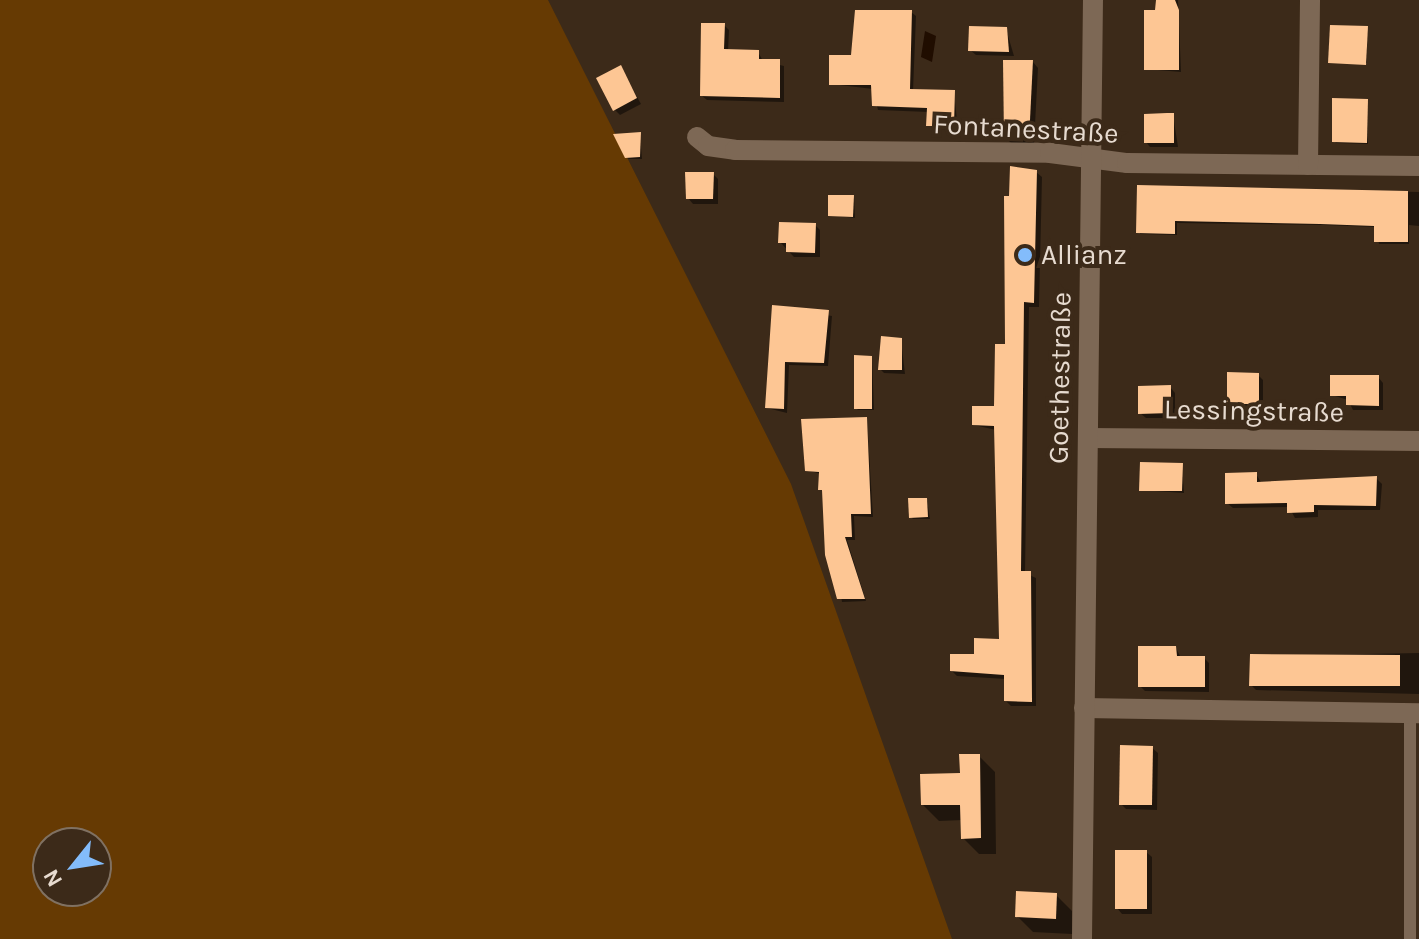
<!DOCTYPE html>
<meta charset="utf-8">
<style>
body{margin:0}
#map{position:relative;width:1419px;height:939px;overflow:hidden;background:#3c2a19;font-family:Karla,sans-serif}
div>[style]{position:absolute}
.green>*{inset:0;background:#663a03}
.water>*{inset:0;background:#200d00}
.shadow>*{inset:0;background:#0007}
.building>*{inset:0;background:#fdc694}
.lane>*{height:12px;margin:-6px;padding:0 6px;transform-origin:6px;border-radius:6px;background:#7d6855}
.street>*{height:20px;margin:-10px;padding:0 10px;transform-origin:10px;border-radius:10px;background:#7d6855}
.dots>*{width:22px;height:22px;translate:-50% -50%;box-sizing:border-box;border:4px solid #3c2a19;border-radius:50%}
span{translate:-50% -50%;white-space:nowrap;text-align:center;line-height:1.15;-webkit-text-stroke:8px #3c2a19;paint-order:stroke}
.street-label{font-size:28px;color:#e7dbd0}
.poi-label{font-size:28px;color:#e7dbd0}
.left{translate:0 -50%;text-align:left}
.north{position:absolute;left:32px;top:827px;width:80px;height:80px;box-sizing:border-box;background:#3c2a19;border:2px solid #807162;border-radius:50%;rotate:240deg;font-size:22px;font-weight:700;line-height:32px;text-align:center;color:#e7dbd0}
.north::after{content:'';display:block;margin:auto;width:28px;height:36px;background:#83bcfb;clip-path:polygon(50% 0,100% 100%,50% 72%,0 100%)}
</style>
<div id="map">
<div class="green">
<div style="clip-path:polygon(evenodd,0 0,548px 0,791px 484px,952px 939px,0 939px,0 0,48px 843px,96px 843px,96px 891px,48px 891px,48px 843px)"></div>
</div>
<div class="water">
<div style="clip-path:polygon(925px 31px,936px 36px,932px 62px,921px 57px)"></div>
</div>
<div class="shadow">
<div style="clip-path:polygon(1158px 0,1178px 0,1181px 72px,1146px 69px)"></div>
<div style="clip-path:polygon(911px 12px,916px 16px,913px 91px,954px 92px,958px 130px,933px 129px,929px 112px,878px 110px,873px 89px,831px 84px,853px 57px)"></div>
<div style="clip-path:polygon(724px 25px,729px 30px,728px 52px,758px 52px,763px 61px,784px 66px,784px 102px,707px 100px,702px 96px)"></div>
<div style="clip-path:polygon(1367px 28px,1367px 63px,1330px 62px)"></div>
<div style="clip-path:polygon(1006px 29px,1014px 56px,976px 55px,970px 50px)"></div>
<div style="clip-path:polygon(1033px 62px,1038px 68px,1034px 144px,1011px 143px,1006px 138px)"></div>
<div style="clip-path:polygon(621px 68px,641px 104px,620px 115px,615px 110px)"></div>
<div style="clip-path:polygon(1367px 101px,1368px 144px,1336px 143px,1334px 141px)"></div>
<div style="clip-path:polygon(1173px 115px,1178px 147px,1150px 147px,1146px 142px)"></div>
<div style="clip-path:polygon(640px 135px,642px 159px,629px 159px,626px 157px)"></div>
<div style="clip-path:polygon(1036px 172px,1042px 177px,1039px 307px,1029px 307px,1025px 573px,1036px 578px,1036px 706px,1011px 706px,1006px 701px,1006px 679px,957px 676px,952px 671px,1001px 641px,996px 430px,974px 425px,996px 408px,1007px 346px,1011px 198px)"></div>
<div style="clip-path:polygon(713px 174px,718px 179px,718px 204px,693px 204px,688px 198px)"></div>
<div style="clip-path:polygon(1139px 187px,1419px 192px,1419px 226px,1409px 225px,1409px 244px,1379px 244px,1376px 227px,1323px 225px,1177px 223px,1177px 235px,1140px 234px)"></div>
<div style="clip-path:polygon(854px 197px,855px 218px,830px 215px)"></div>
<div style="clip-path:polygon(815px 225px,820px 230px,820px 257px,794px 257px,780px 242px)"></div>
<div style="clip-path:polygon(774px 307px,832px 316px,828px 366px,789px 365px,787px 413px,767px 408px)"></div>
<div style="clip-path:polygon(901px 340px,905px 374px,884px 373px,880px 369px)"></div>
<div style="clip-path:polygon(872px 358px,874px 410px,858px 410px,856px 408px)"></div>
<div style="clip-path:polygon(1258px 375px,1263px 380px,1263px 409px,1234px 409px,1229px 403px)"></div>
<div style="clip-path:polygon(1378px 377px,1383px 383px,1383px 410px,1353px 410px,1348px 400px,1332px 395px)"></div>
<div style="clip-path:polygon(1170px 387px,1175px 393px,1175px 418px,1146px 418px,1140px 413px)"></div>
<div style="clip-path:polygon(867px 419px,873px 517px,854px 516px,855px 540px,847px 540px,866px 601px,842px 602px,821px 474px,807px 470px)"></div>
<div style="clip-path:polygon(1182px 465px,1184px 493px,1141px 490px)"></div>
<div style="clip-path:polygon(1256px 474px,1262px 484px,1376px 478px,1382px 484px,1380px 510px,1318px 510px,1318px 517px,1295px 518px,1289px 507px,1233px 508px,1227px 503px)"></div>
<div style="clip-path:polygon(927px 500px,930px 519px,913px 519px,911px 517px)"></div>
<div style="clip-path:polygon(1176px 648px,1181px 658px,1204px 658px,1209px 663px,1209px 692px,1145px 691px,1140px 686px)"></div>
<div style="clip-path:polygon(1419px 653px,1419px 694px,1256px 690px,1251px 685px,1252px 656px)"></div>
<div style="clip-path:polygon(1152px 748px,1158px 753px,1157px 810px,1126px 809px,1121px 804px)"></div>
<div style="clip-path:polygon(979px 756px,995px 772px,996px 854px,979px 854px,963px 838px,963px 820px,939px 821px,923px 805px)"></div>
<div style="clip-path:polygon(1146px 852px,1152px 857px,1152px 914px,1122px 914px,1117px 908px)"></div>
<div style="clip-path:polygon(1056px 895px,1072px 911px,1072px 934px,1033px 932px,1017px 916px)"></div>
</div>
<div class="building">
<div style="clip-path:polygon(1156px 0,1175px 0,1179px 10px,1179px 70px,1144px 70px,1144px 10px,1155px 10px)"></div>
<div style="clip-path:polygon(855px 10px,912px 10px,910px 89px,955px 90px,954px 126px,926px 126px,927px 108px,872px 106px,871px 85px,829px 85px,829px 55px,851px 55px)"></div>
<div style="clip-path:polygon(701px 23px,725px 23px,724px 49px,759px 50px,759px 59px,780px 59px,780px 98px,700px 96px)"></div>
<div style="clip-path:polygon(1330px 25px,1368px 26px,1366px 65px,1328px 63px)"></div>
<div style="clip-path:polygon(969px 26px,1007px 27px,1009px 52px,968px 51px)"></div>
<div style="clip-path:polygon(1003px 60px,1033px 60px,1029px 140px,1004px 138px)"></div>
<div style="clip-path:polygon(621px 65px,637px 98px,613px 111px,596px 78px)"></div>
<div style="clip-path:polygon(1332px 98px,1368px 99px,1367px 143px,1332px 142px)"></div>
<div style="clip-path:polygon(1167px 113px,1174px 113px,1174px 143px,1144px 143px,1144px 114px)"></div>
<div style="clip-path:polygon(641px 132px,640px 157px,625px 158px,613px 134px)"></div>
<div style="clip-path:polygon(1010px 166px,1037px 170px,1034px 303px,1024px 302px,1021px 571px,1031px 571px,1032px 702px,1004px 701px,1004px 675px,950px 671px,950px 654px,974px 654px,974px 638px,999px 639px,994px 426px,972px 425px,972px 406px,994px 406px,995px 344px,1005px 344px,1004px 196px,1009px 196px)"></div>
<div style="clip-path:polygon(685px 172px,714px 172px,713px 199px,686px 199px)"></div>
<div style="clip-path:polygon(1137px 185px,1408px 191px,1408px 242px,1374px 242px,1374px 226px,1320px 224px,1175px 221px,1175px 234px,1136px 233px)"></div>
<div style="clip-path:polygon(828px 195px,854px 195px,853px 217px,828px 216px)"></div>
<div style="clip-path:polygon(779px 222px,816px 223px,815px 253px,786px 252px,786px 243px,778px 243px)"></div>
<div style="clip-path:polygon(772px 305px,829px 310px,824px 363px,785px 362px,784px 409px,765px 408px)"></div>
<div style="clip-path:polygon(881px 336px,902px 338px,902px 370px,878px 370px)"></div>
<div style="clip-path:polygon(854px 355px,872px 356px,872px 409px,854px 409px)"></div>
<div style="clip-path:polygon(1227px 372px,1259px 373px,1259px 404px,1227px 404px)"></div>
<div style="clip-path:polygon(1330px 375px,1379px 375px,1379px 406px,1346px 405px,1346px 396px,1330px 396px)"></div>
<div style="clip-path:polygon(1171px 385px,1171px 413px,1138px 414px,1138px 386px)"></div>
<div style="clip-path:polygon(867px 417px,871px 514px,851px 514px,852px 537px,845px 537px,865px 599px,837px 599px,825px 555px,822px 490px,818px 490px,819px 472px,805px 471px,801px 419px)"></div>
<div style="clip-path:polygon(1140px 462px,1183px 463px,1182px 491px,1139px 491px)"></div>
<div style="clip-path:polygon(1257px 472px,1257px 482px,1377px 476px,1376px 506px,1314px 505px,1314px 512px,1287px 513px,1287px 503px,1225px 504px,1225px 473px)"></div>
<div style="clip-path:polygon(908px 498px,927px 498px,928px 517px,909px 518px)"></div>
<div style="clip-path:polygon(1138px 646px,1176px 646px,1177px 656px,1205px 656px,1205px 687px,1138px 687px)"></div>
<div style="clip-path:polygon(1250px 654px,1400px 655px,1400px 686px,1249px 686px)"></div>
<div style="clip-path:polygon(1120px 745px,1153px 746px,1152px 805px,1119px 805px)"></div>
<div style="clip-path:polygon(959px 754px,980px 754px,981px 838px,961px 839px,960px 805px,921px 805px,920px 774px,960px 773px)"></div>
<div style="clip-path:polygon(1115px 850px,1147px 850px,1147px 909px,1115px 909px)"></div>
<div style="clip-path:polygon(1016px 891px,1057px 893px,1056px 919px,1015px 917px)"></div>
</div>
<div class="lane">
<div style="left:1410px;top:713px;width:226px;rotate:90deg"></div>
</div>
<div class="street">
<div style="left:697px;top:137px;width:14px;rotate:39deg"></div>
<div style="left:708px;top:146px;width:27px;rotate:8deg"></div>
<div style="left:735px;top:150px;width:315px;rotate:0.5deg"></div>
<div style="left:1050px;top:153px;width:78px;rotate:7.4deg"></div>
<div style="left:1127px;top:163px;width:292px;rotate:0.6deg"></div>
<div style="left:1308px;top:165px;width:165px;rotate:-89.3deg"></div>
<div style="left:1088px;top:438px;width:331px;rotate:0.5deg"></div>
<div style="left:1084px;top:708px;width:335px;rotate:0.9deg"></div>
<div style="left:1082px;top:939px;width:939px;rotate:-89.33deg"></div>
</div>
<div class="dots">
<div style="left:1025px;top:255px;background:#83bcfb"></div>
</div>
<div class="street-label">
<span style="left:1026px;top:129px;rotate:3deg">Fontanestraße</span>
<span style="left:1060px;top:378px;rotate:-89deg">Goethestraße</span>
<span style="left:1254px;top:411px;rotate:1deg">Lessingstraße</span>
</div>
<div class="poi-label">
<span class="left" style="left:1041px;top:255px">Allianz</span>
</div>
<div class="north">N</div>
</div>
